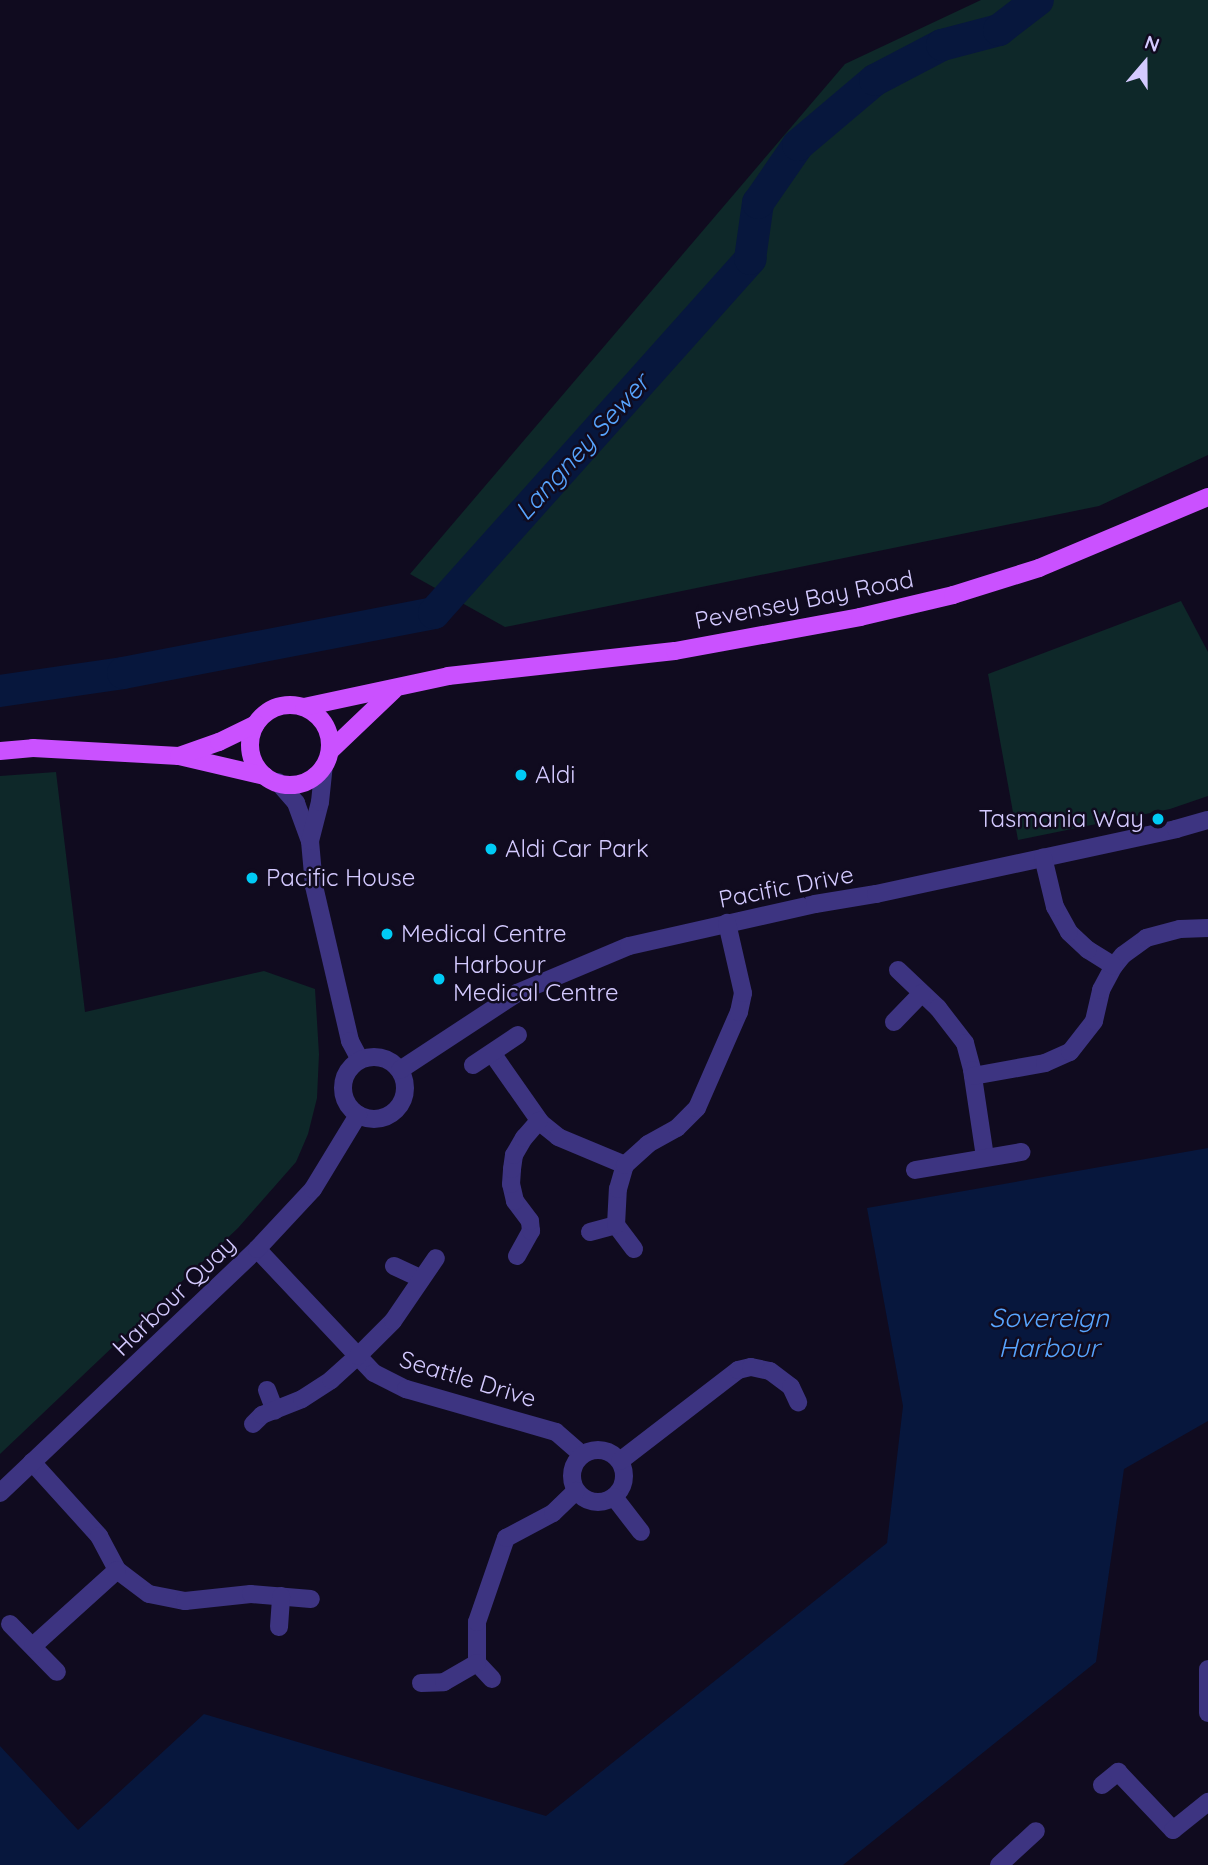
<!DOCTYPE html>
<style>
body{margin:0}
#map{position:relative;width:1208px;height:1865px;overflow:hidden;background:#100b1f;font-family:Quicksand,sans-serif}
div>[style]{position:absolute}
.green>*{inset:0;background:#0e2829}
.water>*{inset:0;background:#07173d}
.river>*{height:32px;margin:-16px;padding:0 16px;transform-origin:16px;border-radius:16px;background:#07173d}
.street>*{height:18px;margin:-9px;padding:0 9px;transform-origin:9px;border-radius:9px;background:#3d3481}
.street>.ring{margin:-9px;padding:0;box-sizing:content-box;background:none;border:18px solid #3d3481;border-radius:50%}
.primary>*{height:18px;margin:-9px;padding:0 9px;transform-origin:9px;border-radius:9px;background:#ca51ff}
.primary>.ring{margin:-9px;padding:0;box-sizing:content-box;background:none;border:18px solid #ca51ff;border-radius:50%}
.dots>*{width:19px;height:19px;translate:-50% -50%;box-sizing:border-box;border:4px solid #100b1f;border-radius:50%}
span{translate:-50% -50%;white-space:nowrap;text-align:center;line-height:1.15;-webkit-text-stroke:5px #100b1f;paint-order:stroke}
.street-label{font-size:24px;color:#d4caff}
.poi-label{font-size:24px;color:#d4caff}
.left{translate:0 -50%;text-align:left}
.right{translate:-100% -50%;text-align:right}
.water-label{font-size:26px;color:#58a5ff;font-style:italic}
.north{position:absolute;left:1110px;top:28px;width:70px;height:70px;-webkit-text-stroke:5px #100b1f;paint-order:stroke;rotate:20deg;font-size:19px;font-weight:700;line-height:28px;text-align:center;color:#d4caff}
.north::after{content:'';display:block;margin:auto;width:24px;height:32px;background:#d4caff;clip-path:polygon(50% 0,100% 100%,50% 72%,0 100%)}
</style>
<div id="map">
<div class="green">
<div style="clip-path:polygon(981px 0,1208px 0,1208px 455px,1099px 506px,505px 627px,410px 574px,845px 64px)"></div>
<div style="clip-path:polygon(1181px 601px,1208px 652px,1208px 796px,1170px 809px,1018px 840px,988px 674px)"></div>
<div style="clip-path:polygon(56px 772px,85px 1012px,264px 971px,315px 989px,319px 1054px,317px 1098px,308px 1134px,296px 1162px,238px 1228px,0 1454px,0 776px)"></div>
</div>
<div class="water">
<div style="clip-path:polygon(1208px 1148px,1208px 1421px,1124px 1469px,1096px 1662px,843px 1865px,0 1865px,0 1746px,78px 1830px,204px 1714px,546px 1816px,887px 1543px,903px 1406px,867px 1208px)"></div>
</div>
<div class="river">
<div style="left:0;top:691px;width:124px;rotate:-8.3deg"></div>
<div style="left:123px;top:673px;width:317px;rotate:-10.9deg"></div>
<div style="left:434px;top:613px;width:475px;rotate:-48.2deg"></div>
<div style="left:750px;top:259px;width:57px;rotate:-81.9deg"></div>
<div style="left:758px;top:203px;width:70px;rotate:-55.4deg"></div>
<div style="left:798px;top:145px;width:101px;rotate:-40.2deg"></div>
<div style="left:875px;top:80px;width:76px;rotate:-27.6deg"></div>
<div style="left:942px;top:45px;width:59px;rotate:-14.7deg"></div>
<div style="left:999px;top:30px;width:49px;rotate:-37.6deg"></div>
</div>
<div class="street">
<div style="left:278px;top:782px;width:28px;rotate:49deg"></div>
<div style="left:296px;top:803px;width:40px;rotate:69.8deg"></div>
<div style="left:310px;top:841px;width:45px;rotate:84.9deg"></div>
<div style="left:314px;top:886px;width:159px;rotate:76.9deg"></div>
<div style="left:350px;top:1041px;width:21px;rotate:62deg"></div>
<div style="left:310px;top:841px;width:40px;rotate:-75.6deg"></div>
<div style="left:320px;top:802px;width:36px;rotate:-84deg"></div>
<div style="left:1114px;top:966px;width:14px;rotate:-51deg"></div>
<div style="left:1123px;top:955px;width:29px;rotate:-36deg"></div>
<div style="left:1146px;top:938px;width:35px;rotate:-15deg"></div>
<div style="left:1180px;top:929px;width:28px;rotate:-2deg"></div>
<div style="left:898px;top:970px;width:55px;rotate:43.5deg"></div>
<div style="left:938px;top:1008px;width:44px;rotate:52.4deg"></div>
<div style="left:965px;top:1043px;width:28px;rotate:75deg"></div>
<div style="left:972px;top:1070px;width:88px;rotate:81.5deg"></div>
<div style="left:894px;top:1022px;width:40px;rotate:-46deg"></div>
<div style="left:492px;top:1053px;width:85px;rotate:55deg"></div>
<div style="left:541px;top:1123px;width:22px;rotate:39deg"></div>
<div style="left:558px;top:1137px;width:73px;rotate:22.7deg"></div>
<div class="ring" style="left:343px;top:1057px;width:44px;height:44px"></div>
<div style="left:473px;top:1065px;width:54px;rotate:-33.7deg"></div>
<div style="left:400px;top:1070px;width:140px;rotate:-33.3deg"></div>
<div style="left:517px;top:993px;width:121px;rotate:-22.8deg"></div>
<div style="left:629px;top:946px;width:191px;rotate:-12.7deg"></div>
<div style="left:815px;top:904px;width:62px;rotate:-9.3deg"></div>
<div style="left:876px;top:894px;width:307px;rotate:-12.2deg"></div>
<div style="left:1176px;top:829px;width:33px;rotate:-16deg"></div>
<div style="left:973px;top:1076px;width:73px;rotate:-10.2deg"></div>
<div style="left:1045px;top:1063px;width:27px;rotate:-24deg"></div>
<div style="left:1070px;top:1052px;width:39px;rotate:-52deg"></div>
<div style="left:1094px;top:1021px;width:32px;rotate:-77deg"></div>
<div style="left:1101px;top:990px;width:27px;rotate:-62deg"></div>
<div style="left:1114px;top:966px;width:31px;rotate:-148deg"></div>
<div style="left:1088px;top:950px;width:26px;rotate:-137deg"></div>
<div style="left:1069px;top:932px;width:29px;rotate:-119deg"></div>
<div style="left:1055px;top:907px;width:51px;rotate:-103.5deg"></div>
<div style="left:915px;top:1170px;width:108px;rotate:-9.6deg"></div>
<div style="left:590px;top:1232px;width:27px;rotate:-15deg"></div>
<div style="left:257px;top:1249px;width:170px;rotate:46.7deg"></div>
<div style="left:374px;top:1373px;width:36px;rotate:27deg"></div>
<div style="left:406px;top:1389px;width:156px;rotate:16deg"></div>
<div style="left:556px;top:1432px;width:35px;rotate:41deg"></div>
<div style="left:634px;top:1249px;width:30px;rotate:-127deg"></div>
<div style="left:616px;top:1225px;width:36px;rotate:-87deg"></div>
<div style="left:618px;top:1189px;width:25px;rotate:-74deg"></div>
<div style="left:625px;top:1165px;width:31px;rotate:-42deg"></div>
<div style="left:648px;top:1144px;width:33px;rotate:-29deg"></div>
<div style="left:677px;top:1128px;width:28px;rotate:-45deg"></div>
<div style="left:697px;top:1108px;width:105px;rotate:-66.4deg"></div>
<div style="left:739px;top:1012px;width:19px;rotate:-78deg"></div>
<div style="left:743px;top:993px;width:72px;rotate:-102.9deg"></div>
<div style="left:517px;top:1256px;width:29px;rotate:-61deg"></div>
<div style="left:531px;top:1231px;width:10px;rotate:-96deg"></div>
<div style="left:530px;top:1221px;width:25px;rotate:-127deg"></div>
<div style="left:515px;top:1201px;width:17px;rotate:-103deg"></div>
<div style="left:511px;top:1184px;width:15px;rotate:-86deg"></div>
<div style="left:512px;top:1169px;width:14px;rotate:-82deg"></div>
<div style="left:514px;top:1155px;width:20px;rotate:-60deg"></div>
<div style="left:524px;top:1138px;width:23px;rotate:-49deg"></div>
<div style="left:394px;top:1266px;width:29px;rotate:25deg"></div>
<div style="left:267px;top:1390px;width:22px;rotate:69deg"></div>
<div style="left:253px;top:1424px;width:13px;rotate:-45deg"></div>
<div style="left:262px;top:1415px;width:43px;rotate:-21.8deg"></div>
<div style="left:302px;top:1399px;width:35px;rotate:-33deg"></div>
<div style="left:331px;top:1380px;width:36px;rotate:-42deg"></div>
<div style="left:358px;top:1356px;width:49px;rotate:-45deg"></div>
<div style="left:393px;top:1321px;width:76px;rotate:-55.7deg"></div>
<div class="ring" style="left:572px;top:1450px;width:34px;height:34px"></div>
<div style="left:620px;top:1461px;width:149px;rotate:-37.6deg"></div>
<div style="left:738px;top:1370px;width:13px;rotate:-13deg"></div>
<div style="left:751px;top:1367px;width:19px;rotate:12deg"></div>
<div style="left:770px;top:1371px;width:26px;rotate:37deg"></div>
<div style="left:791px;top:1387px;width:17px;rotate:65deg"></div>
<div style="left:32px;top:1462px;width:100px;rotate:47.8deg"></div>
<div style="left:99px;top:1536px;width:38px;rotate:62deg"></div>
<div style="left:117px;top:1570px;width:40px;rotate:37deg"></div>
<div style="left:149px;top:1594px;width:37px;rotate:11deg"></div>
<div style="left:185px;top:1601px;width:66px;rotate:-6.1deg"></div>
<div style="left:251px;top:1594px;width:60px;rotate:4.8deg"></div>
<div style="left:0;top:1493px;width:354px;rotate:-43.5deg"></div>
<div style="left:257px;top:1249px;width:82px;rotate:-47deg"></div>
<div style="left:313px;top:1189px;width:87px;rotate:-58.7deg"></div>
<div style="left:614px;top:1497px;width:44px;rotate:52.4deg"></div>
<div style="left:10px;top:1624px;width:67px;rotate:45.6deg"></div>
<div style="left:279px;top:1627px;width:31px;rotate:-86deg"></div>
<div style="left:33px;top:1646px;width:113px;rotate:-42.1deg"></div>
<div style="left:1208px;top:1669px;width:44px;rotate:90deg"></div>
<div style="left:492px;top:1679px;width:22px;rotate:-133deg"></div>
<div style="left:477px;top:1663px;width:41px;rotate:-90deg"></div>
<div style="left:477px;top:1622px;width:89px;rotate:-71deg"></div>
<div style="left:506px;top:1538px;width:53px;rotate:-28deg"></div>
<div style="left:553px;top:1513px;width:32px;rotate:-44deg"></div>
<div style="left:421px;top:1683px;width:23px;rotate:-2deg"></div>
<div style="left:444px;top:1682px;width:38px;rotate:-30deg"></div>
<div style="left:1102px;top:1785px;width:21px;rotate:-39deg"></div>
<div style="left:1118px;top:1772px;width:80px;rotate:46.5deg"></div>
<div style="left:1173px;top:1830px;width:45px;rotate:-38.7deg"></div>
<div style="left:999px;top:1865px;width:50px;rotate:-42.6deg"></div>
</div>
<div class="primary">
<div class="ring" style="left:250px;top:705px;width:62px;height:62px"></div>
<div style="left:304px;top:707px;width:147px;rotate:-12.1deg"></div>
<div style="left:448px;top:676px;width:228px;rotate:-6.3deg"></div>
<div style="left:675px;top:651px;width:188px;rotate:-10.4deg"></div>
<div style="left:860px;top:617px;width:96px;rotate:-13.3deg"></div>
<div style="left:953px;top:595px;width:90px;rotate:-17.4deg"></div>
<div style="left:1039px;top:568px;width:183px;rotate:-22.8deg"></div>
<div style="left:0;top:751px;width:33px;rotate:-5deg"></div>
<div style="left:33px;top:748px;width:146px;rotate:3.1deg"></div>
<div style="left:179px;top:756px;width:88px;rotate:13.1deg"></div>
<div style="left:330px;top:751px;width:88px;rotate:-43.6deg"></div>
<div style="left:179px;top:756px;width:42px;rotate:-19.3deg"></div>
<div style="left:219px;top:742px;width:41px;rotate:-25.9deg"></div>
</div>
<div class="dots">
<div style="left:521px;top:775px;background:#00cbf5"></div>
<div style="left:1158px;top:819px;background:#00cbf5"></div>
<div style="left:491px;top:849px;background:#00cbf5"></div>
<div style="left:252px;top:878px;background:#00cbf5"></div>
<div style="left:387px;top:934px;background:#00cbf5"></div>
<div style="left:439px;top:979px;background:#00cbf5"></div>
</div>
<div class="street-label">
<span style="left:804px;top:600px;rotate:-11deg">Pevensey Bay Road</span>
<span style="left:786px;top:887px;rotate:-11deg">Pacific Drive</span>
<span style="left:174px;top:1296px;rotate:-44deg">Harbour Quay</span>
<span style="left:468px;top:1379px;rotate:17deg">Seattle Drive</span>
</div>
<div class="poi-label">
<span class="left" style="left:535px;top:775px">Aldi</span>
<span class="right" style="left:1144px;top:819px">Tasmania Way</span>
<span class="left" style="left:505px;top:849px">Aldi Car Park</span>
<span class="left" style="left:266px;top:878px">Pacific House</span>
<span class="left" style="left:401px;top:934px">Medical Centre</span>
<span class="left" style="left:453px;top:979px">Harbour<br>Medical Centre</span>
</div>
<div class="water-label">
<span style="left:582px;top:447px;rotate:-48deg">Langney Sewer</span>
<span style="left:1049px;top:1333px">Sovereign<br>Harbour</span>
</div>
<div class="north">N</div>
</div>
